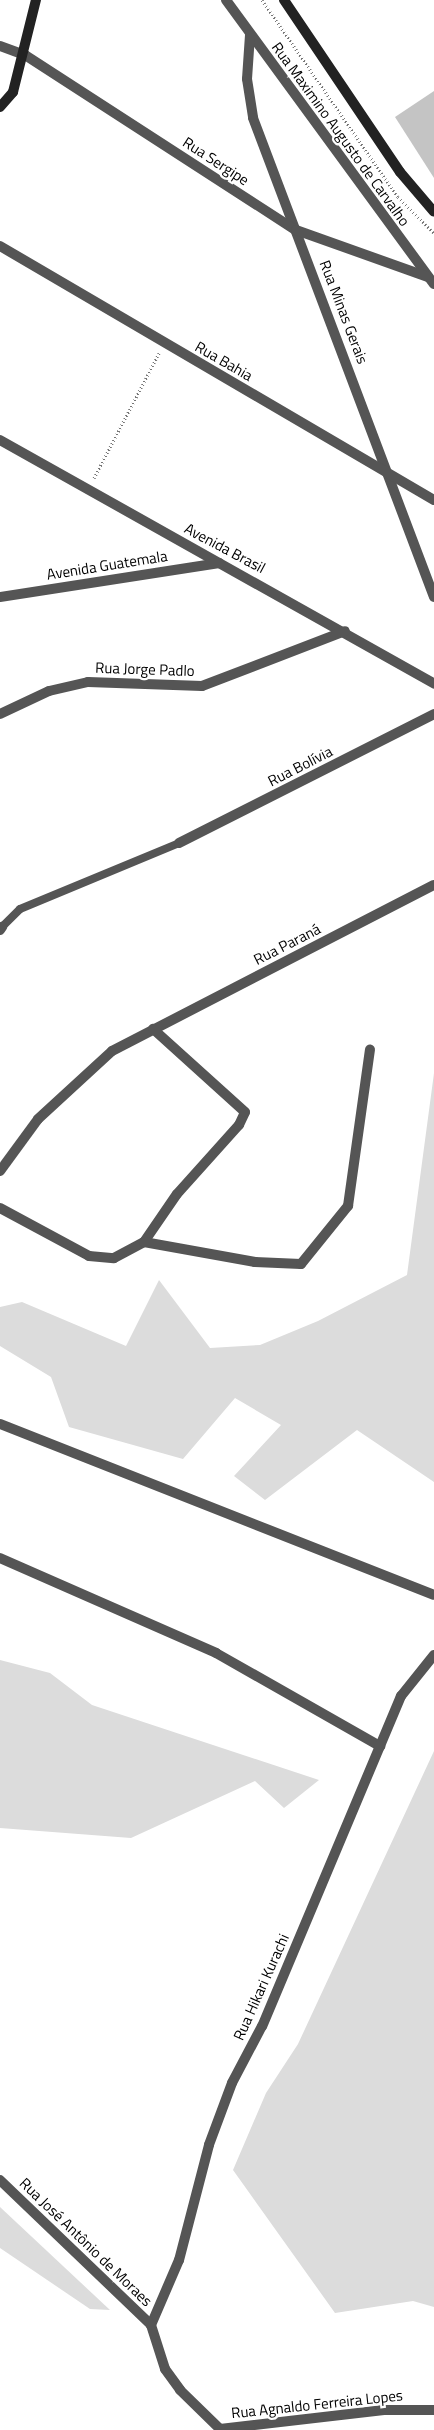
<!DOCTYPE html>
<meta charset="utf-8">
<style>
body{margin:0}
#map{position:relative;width:434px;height:2430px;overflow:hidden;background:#fff;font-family:"Titillium Web",sans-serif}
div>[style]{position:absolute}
.green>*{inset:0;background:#dcdcdc}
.building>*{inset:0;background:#c4c4c4}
.path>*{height:3px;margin-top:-1.5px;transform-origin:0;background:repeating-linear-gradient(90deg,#777 0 1px,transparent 0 3.5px)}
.service>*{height:8px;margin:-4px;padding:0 4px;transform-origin:4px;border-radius:4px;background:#555}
.minor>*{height:10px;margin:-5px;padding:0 5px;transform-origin:5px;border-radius:5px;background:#555}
.secondary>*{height:10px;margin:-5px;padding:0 5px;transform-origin:5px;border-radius:5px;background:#222}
span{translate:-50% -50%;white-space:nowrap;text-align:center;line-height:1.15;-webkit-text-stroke:4.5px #fff;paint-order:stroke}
.street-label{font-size:15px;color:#000}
</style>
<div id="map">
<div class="green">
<div style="clip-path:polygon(434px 1073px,434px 1482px,357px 1430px,265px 1500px,234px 1476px,281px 1425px,235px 1398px,183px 1459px,69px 1427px,51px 1377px,0 1346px,0 1307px,22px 1302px,126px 1346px,159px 1280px,210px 1348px,260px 1345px,318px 1321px,407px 1275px)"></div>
<div style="clip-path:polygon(0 1660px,50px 1673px,92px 1705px,319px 1780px,284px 1808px,255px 1781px,131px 1838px,0 1828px)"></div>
<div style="clip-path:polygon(434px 1751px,434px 2307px,413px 2301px,335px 2313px,233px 2170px,266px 2093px,298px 2044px)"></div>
<div style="clip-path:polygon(0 2207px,110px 2310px,90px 2309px,0 2248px)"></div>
</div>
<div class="building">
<div style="clip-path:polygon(434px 91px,434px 178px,395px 117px)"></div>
</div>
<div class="path">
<div style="left:262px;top:0;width:239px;rotate:55.4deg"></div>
<div style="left:398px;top:197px;width:51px;rotate:45deg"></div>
<div style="left:94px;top:478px;width:141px;rotate:-62.5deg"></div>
</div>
<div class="service">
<div style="left:2px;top:927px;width:25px;rotate:-45deg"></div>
<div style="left:20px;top:909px;width:172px;rotate:-22.5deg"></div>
</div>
<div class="minor">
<div style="left:226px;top:0;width:352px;rotate:53.8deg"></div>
<div style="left:250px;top:35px;width:44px;rotate:93.9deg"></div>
<div style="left:247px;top:79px;width:39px;rotate:81deg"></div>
<div style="left:253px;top:118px;width:512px;rotate:69.3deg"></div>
<div style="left:0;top:46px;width:27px;rotate:20deg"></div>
<div style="left:25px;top:55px;width:323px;rotate:32.9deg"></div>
<div style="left:296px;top:230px;width:140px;rotate:19.6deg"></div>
<div style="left:0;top:246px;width:503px;rotate:30.34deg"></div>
<div style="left:0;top:440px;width:498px;rotate:29.3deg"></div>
<div style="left:0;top:597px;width:222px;rotate:-8.8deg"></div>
<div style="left:0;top:714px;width:54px;rotate:-25.1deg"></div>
<div style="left:49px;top:691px;width:40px;rotate:-13deg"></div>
<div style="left:88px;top:682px;width:114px;rotate:2deg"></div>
<div style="left:202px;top:686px;width:153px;rotate:-21deg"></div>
<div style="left:179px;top:843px;width:286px;rotate:-26.8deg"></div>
<div style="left:0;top:930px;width:4px;rotate:-56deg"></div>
<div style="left:0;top:1171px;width:64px;rotate:-53.8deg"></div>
<div style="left:38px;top:1119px;width:100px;rotate:-42.6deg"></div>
<div style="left:112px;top:1051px;width:362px;rotate:-27.3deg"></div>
<div style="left:0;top:1208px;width:101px;rotate:28.3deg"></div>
<div style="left:89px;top:1256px;width:25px;rotate:5deg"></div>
<div style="left:114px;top:1258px;width:34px;rotate:-28deg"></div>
<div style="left:144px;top:1242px;width:58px;rotate:-55.5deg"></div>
<div style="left:177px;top:1194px;width:93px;rotate:-48.1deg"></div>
<div style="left:239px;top:1125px;width:14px;rotate:-65deg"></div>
<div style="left:245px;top:1112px;width:124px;rotate:-137.9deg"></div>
<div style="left:144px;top:1242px;width:113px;rotate:10.2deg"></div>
<div style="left:255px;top:1262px;width:46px;rotate:2.5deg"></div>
<div style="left:301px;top:1264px;width:75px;rotate:-51deg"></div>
<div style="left:348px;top:1206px;width:158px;rotate:-82deg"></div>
<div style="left:0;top:1424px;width:466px;rotate:21.5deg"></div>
<div style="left:0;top:1558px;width:236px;rotate:23.7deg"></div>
<div style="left:216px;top:1653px;width:189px;rotate:29.6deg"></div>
<div style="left:434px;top:1655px;width:53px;rotate:128.8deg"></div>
<div style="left:401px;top:1696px;width:358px;rotate:112.8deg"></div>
<div style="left:262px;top:2026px;width:64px;rotate:117.8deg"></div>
<div style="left:232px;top:2083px;width:66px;rotate:110.4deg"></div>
<div style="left:209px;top:2145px;width:119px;rotate:104.6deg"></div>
<div style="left:179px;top:2260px;width:71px;rotate:113.3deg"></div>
<div style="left:151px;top:2325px;width:46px;rotate:72.3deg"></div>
<div style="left:165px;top:2369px;width:26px;rotate:54deg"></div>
<div style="left:180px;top:2390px;width:56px;rotate:44.3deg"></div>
<div style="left:220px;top:2429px;width:165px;rotate:-6.6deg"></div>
<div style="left:384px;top:2410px;width:50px"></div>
<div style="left:0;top:2180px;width:209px;rotate:43.8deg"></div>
</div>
<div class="secondary">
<div style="left:284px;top:0;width:207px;rotate:56deg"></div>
<div style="left:400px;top:172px;width:52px;rotate:49.6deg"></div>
<div style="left:0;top:107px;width:20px;rotate:-49deg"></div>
<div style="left:13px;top:92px;width:95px;rotate:-76deg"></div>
</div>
<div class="street-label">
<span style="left:341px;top:134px;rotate:54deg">Rua Maximino Augusto de Carvalho</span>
<span style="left:216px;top:161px;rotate:33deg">Rua Sergipe</span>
<span style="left:344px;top:312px;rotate:69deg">Rua Minas Gerais</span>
<span style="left:224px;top:361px;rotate:30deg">Rua Bahia</span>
<span style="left:225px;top:548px;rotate:28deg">Avenida Brasil</span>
<span style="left:107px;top:565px;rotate:-9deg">Avenida Guatemala</span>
<span style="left:145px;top:669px;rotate:2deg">Rua Jorge Padlo</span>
<span style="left:300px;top:766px;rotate:-27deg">Rua Bolívia</span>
<span style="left:287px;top:944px;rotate:-27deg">Rua Paraná</span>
<span style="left:261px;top:1987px;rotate:-66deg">Rua Hikari Kurachi</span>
<span style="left:86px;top:2242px;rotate:44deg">Rua José Antônio de Moraes</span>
<span style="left:317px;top:2404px;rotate:-6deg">Rua Agnaldo Ferreira Lopes</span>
</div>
</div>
